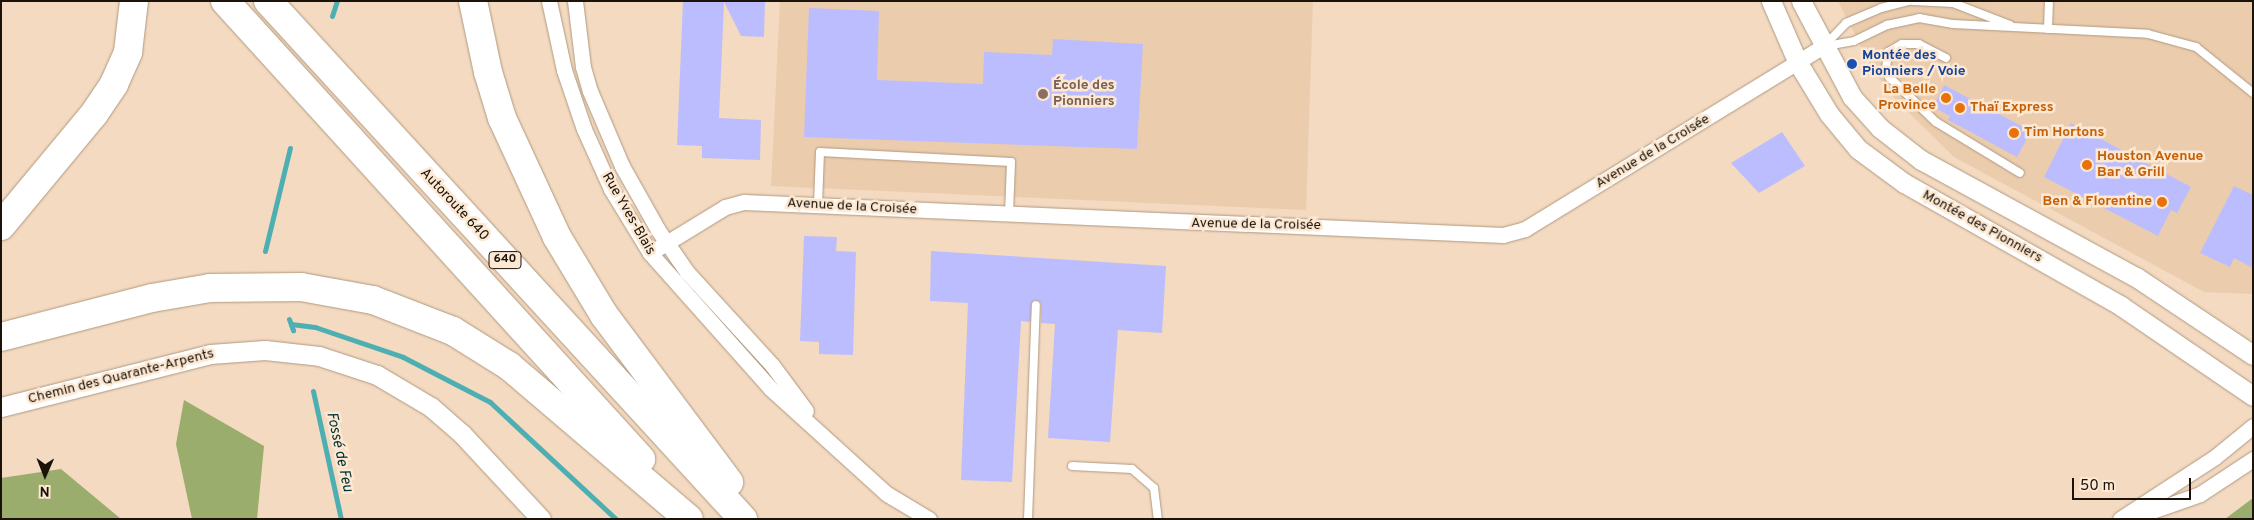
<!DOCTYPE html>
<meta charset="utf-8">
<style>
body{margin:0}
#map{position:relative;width:2254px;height:520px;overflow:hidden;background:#f3dac0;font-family:Overpass,sans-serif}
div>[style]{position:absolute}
.built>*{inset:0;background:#ebcdad}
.forest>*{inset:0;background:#9bad6c}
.stream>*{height:5px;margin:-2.5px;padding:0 2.5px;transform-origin:2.5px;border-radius:2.5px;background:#4eafb3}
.building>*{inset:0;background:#bcbdfe}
.roads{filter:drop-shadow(0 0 1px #b09980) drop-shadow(0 0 1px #b09980)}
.service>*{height:8px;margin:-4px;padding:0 4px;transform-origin:4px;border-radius:4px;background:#fff}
.minor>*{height:15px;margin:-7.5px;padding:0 7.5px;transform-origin:7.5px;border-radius:7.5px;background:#fff}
.tertiary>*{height:19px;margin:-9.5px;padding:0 9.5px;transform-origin:9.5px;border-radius:9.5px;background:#fff}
.motorway>*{height:28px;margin:-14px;padding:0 14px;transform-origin:14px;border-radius:14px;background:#fff}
.dots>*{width:14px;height:14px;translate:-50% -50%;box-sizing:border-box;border:2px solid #fce8d3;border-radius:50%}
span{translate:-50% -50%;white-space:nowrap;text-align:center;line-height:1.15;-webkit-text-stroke:5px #fce8d3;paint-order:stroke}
.shield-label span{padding:1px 4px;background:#fce8d3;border:1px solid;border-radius:4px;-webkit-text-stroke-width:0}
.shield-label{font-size:12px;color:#1b1309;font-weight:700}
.transit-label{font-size:14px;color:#164399;font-weight:700}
.left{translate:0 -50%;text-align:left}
.education-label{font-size:14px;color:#785e54;font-weight:700}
.food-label{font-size:14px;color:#c56008;font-weight:700}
.right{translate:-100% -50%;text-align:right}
.street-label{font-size:14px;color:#1b1309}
.water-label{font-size:15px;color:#003032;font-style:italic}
.frame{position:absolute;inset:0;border:2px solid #1b1309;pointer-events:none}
.north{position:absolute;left:20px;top:450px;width:50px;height:50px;-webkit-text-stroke:4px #fce8d3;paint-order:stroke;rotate:181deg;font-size:14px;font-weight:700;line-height:20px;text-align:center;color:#1b1309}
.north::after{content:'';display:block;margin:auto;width:18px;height:22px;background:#1b1309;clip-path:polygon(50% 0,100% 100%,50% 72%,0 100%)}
.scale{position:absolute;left:2072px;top:478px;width:119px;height:22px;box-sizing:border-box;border:2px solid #1b1309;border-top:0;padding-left:6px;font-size:15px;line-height:18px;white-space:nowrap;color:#1b1309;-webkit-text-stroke:4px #fce8d3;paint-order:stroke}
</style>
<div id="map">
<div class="built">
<div style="clip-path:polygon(780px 1px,1313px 1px,1306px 210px,771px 186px)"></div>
<div style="clip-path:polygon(1838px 1px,2253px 1px,2253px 294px,2204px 292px,1954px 157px,1897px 101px,1873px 71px)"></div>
</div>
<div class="forest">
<div style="clip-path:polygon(184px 400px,264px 446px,257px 519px,192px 519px,176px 444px)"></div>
<div style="clip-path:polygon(61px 469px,121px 519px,1px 519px,1px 478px)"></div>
<div style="clip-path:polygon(2253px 498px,2253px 519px,2225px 519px)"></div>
</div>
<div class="stream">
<div style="left:332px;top:16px;width:16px;rotate:-72deg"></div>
<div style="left:265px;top:251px;width:106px;rotate:-76.4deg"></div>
<div style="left:289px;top:319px;width:12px;rotate:70deg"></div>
<div style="left:291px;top:324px;width:24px;rotate:7deg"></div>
<div style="left:315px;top:327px;width:93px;rotate:18.8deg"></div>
<div style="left:403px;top:357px;width:98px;rotate:27.3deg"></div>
<div style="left:490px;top:402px;width:172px;rotate:42.9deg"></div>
<div style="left:313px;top:391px;width:131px;rotate:77.7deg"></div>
</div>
<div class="building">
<div style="clip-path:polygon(683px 1px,765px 1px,764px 37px,741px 36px,724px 2px,719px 118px,761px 120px,760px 160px,702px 158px,702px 146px,677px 145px)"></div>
<div style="clip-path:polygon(809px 8px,879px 11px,877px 80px,983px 84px,984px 52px,1052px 55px,1053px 39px,1143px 44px,1137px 149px,804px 137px)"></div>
<div style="clip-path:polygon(1944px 85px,2031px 131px,2017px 157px,1948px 120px,1950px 116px,1933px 107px)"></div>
<div style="clip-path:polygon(2071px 123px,2191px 187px,2177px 213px,2171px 210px,2158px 236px,2044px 177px)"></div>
<div style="clip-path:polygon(1782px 132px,1805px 166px,1759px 193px,1731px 163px)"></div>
<div style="clip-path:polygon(2234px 186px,2253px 195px,2253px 268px,2234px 258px,2230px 267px,2200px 253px)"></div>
<div style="clip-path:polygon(804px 236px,837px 237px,836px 251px,856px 252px,853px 355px,819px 354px,819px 342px,800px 341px)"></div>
<div style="clip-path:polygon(931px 251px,1166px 266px,1162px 333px,1118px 330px,1110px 442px,1048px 438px,1055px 324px,1041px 323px,1041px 303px,1034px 300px,1030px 322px,1021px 321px,1012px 482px,961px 480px,968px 303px,930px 301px)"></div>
</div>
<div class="roads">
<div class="service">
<div style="left:1913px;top:1px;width:40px;rotate:2.9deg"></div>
<div style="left:1953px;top:3px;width:61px;rotate:21.1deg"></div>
<div style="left:2048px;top:29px;width:28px;rotate:-88deg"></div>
<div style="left:1825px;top:45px;width:30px;rotate:-46deg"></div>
<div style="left:1846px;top:23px;width:38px;rotate:-23deg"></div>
<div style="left:1881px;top:8px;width:30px;rotate:-14deg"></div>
<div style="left:1826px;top:46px;width:28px;rotate:-10deg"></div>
<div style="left:1854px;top:41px;width:37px;rotate:-26deg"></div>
<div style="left:1887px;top:25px;width:33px;rotate:-12deg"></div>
<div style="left:1919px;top:18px;width:35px;rotate:10deg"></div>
<div style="left:1953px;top:24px;width:195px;rotate:2.9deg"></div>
<div style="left:2148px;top:34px;width:50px;rotate:15.2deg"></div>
<div style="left:2196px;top:47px;width:73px;rotate:38.9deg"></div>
<div style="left:1946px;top:58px;width:30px;rotate:-153deg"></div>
<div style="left:1919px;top:44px;width:17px;rotate:180deg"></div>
<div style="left:1902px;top:44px;width:16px;rotate:150deg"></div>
<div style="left:1888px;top:52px;width:17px;rotate:97deg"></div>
<div style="left:1886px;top:69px;width:9px;rotate:69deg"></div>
<div style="left:1889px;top:77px;width:65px;rotate:43.8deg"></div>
<div style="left:1936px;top:122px;width:98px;rotate:31.3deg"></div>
<div style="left:818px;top:204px;width:52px;rotate:-87.8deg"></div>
<div style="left:820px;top:152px;width:191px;rotate:3deg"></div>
<div style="left:1011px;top:162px;width:53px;rotate:92.2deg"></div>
<div style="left:1072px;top:466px;width:60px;rotate:2.9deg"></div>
<div style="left:1132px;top:469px;width:29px;rotate:41deg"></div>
<div style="left:1154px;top:488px;width:31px;rotate:83deg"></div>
<div style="left:1028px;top:519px;width:214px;rotate:-87.9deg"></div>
</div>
<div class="minor">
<div style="left:549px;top:1px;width:71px;rotate:77.7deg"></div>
<div style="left:564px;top:70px;width:62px;rotate:71.3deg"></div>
<div style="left:584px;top:129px;width:66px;rotate:65.8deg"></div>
<div style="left:611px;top:189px;width:75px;rotate:58.6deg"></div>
<div style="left:650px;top:253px;width:182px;rotate:48.3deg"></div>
<div style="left:771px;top:389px;width:156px;rotate:42.2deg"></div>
<div style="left:887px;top:494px;width:49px;rotate:30.8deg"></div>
<div style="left:575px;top:1px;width:66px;rotate:83.1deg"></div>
<div style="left:583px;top:67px;width:25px;rotate:74deg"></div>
<div style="left:590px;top:91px;width:82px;rotate:66.9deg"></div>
<div style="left:622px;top:166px;width:73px;rotate:60.6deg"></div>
<div style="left:658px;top:230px;width:51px;rotate:55.4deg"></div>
<div style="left:687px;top:272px;width:126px;rotate:47.6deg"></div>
<div style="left:772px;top:365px;width:57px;rotate:53.5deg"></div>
<div style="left:650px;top:253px;width:88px;rotate:-31.5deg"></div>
<div style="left:725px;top:207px;width:20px;rotate:-15deg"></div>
<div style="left:744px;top:202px;width:760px;rotate:2.49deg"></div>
<div style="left:1503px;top:235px;width:23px;rotate:-15deg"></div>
<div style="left:1525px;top:229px;width:351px;rotate:-31.5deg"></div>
<div style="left:2132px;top:518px;width:72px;rotate:-19.4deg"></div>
<div style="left:2200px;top:494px;width:64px;rotate:-33.4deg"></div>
<div style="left:2120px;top:519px;width:113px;rotate:-33.1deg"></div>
<div style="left:2215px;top:457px;width:49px;rotate:-39.2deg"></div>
</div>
<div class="tertiary">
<div style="left:1771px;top:1px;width:68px;rotate:66.5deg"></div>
<div style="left:1798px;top:63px;width:60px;rotate:58.7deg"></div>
<div style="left:1829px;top:114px;width:45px;rotate:50.4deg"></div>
<div style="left:1858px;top:149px;width:57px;rotate:36.5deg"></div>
<div style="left:1904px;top:183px;width:249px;rotate:29.5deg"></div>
<div style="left:2121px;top:306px;width:160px;rotate:34.3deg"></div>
<div style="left:1801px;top:1px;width:109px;rotate:62deg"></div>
<div style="left:1852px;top:97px;width:42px;rotate:47.9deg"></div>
<div style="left:1880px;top:128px;width:52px;rotate:38deg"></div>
<div style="left:1921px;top:160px;width:245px;rotate:28.6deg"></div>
<div style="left:2136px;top:277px;width:141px;rotate:33.7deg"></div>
<div style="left:1px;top:407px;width:216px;rotate:-14.2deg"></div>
<div style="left:210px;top:354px;width:55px;rotate:-4.2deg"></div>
<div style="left:265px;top:350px;width:54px;rotate:6.3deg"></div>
<div style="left:319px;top:356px;width:61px;rotate:18.1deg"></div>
<div style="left:377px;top:375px;width:63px;rotate:30.7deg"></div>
<div style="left:431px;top:407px;width:41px;rotate:41.1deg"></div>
<div style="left:462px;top:434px;width:116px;rotate:47.1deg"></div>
</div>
<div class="motorway">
<div style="left:225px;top:1px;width:619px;rotate:47.75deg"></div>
<div style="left:268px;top:1px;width:703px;rotate:47.48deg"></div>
<div style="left:473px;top:1px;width:73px;rotate:78.1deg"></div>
<div style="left:488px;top:72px;width:48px;rotate:73.1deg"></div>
<div style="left:502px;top:118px;width:131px;rotate:65.2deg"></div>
<div style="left:557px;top:237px;width:91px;rotate:58.9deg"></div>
<div style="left:604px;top:315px;width:209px;rotate:53.2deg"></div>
<div style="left:1px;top:226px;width:146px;rotate:-50.3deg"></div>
<div style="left:94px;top:114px;width:36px;rotate:-56deg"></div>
<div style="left:114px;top:84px;width:35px;rotate:-66deg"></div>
<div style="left:128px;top:52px;width:51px;rotate:-83.3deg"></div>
<div style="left:1px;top:337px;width:156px;rotate:-14.5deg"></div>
<div style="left:152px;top:298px;width:59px;rotate:-9.8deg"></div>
<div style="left:210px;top:288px;width:91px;rotate:-0.6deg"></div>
<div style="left:301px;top:287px;width:73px;rotate:10.2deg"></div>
<div style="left:373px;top:300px;width:86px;rotate:21.2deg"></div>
<div style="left:453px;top:331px;width:66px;rotate:32deg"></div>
<div style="left:509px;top:366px;width:236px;rotate:40.4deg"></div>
</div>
</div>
<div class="dots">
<div style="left:1852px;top:64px;background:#1a4fb4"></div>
<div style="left:1043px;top:94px;background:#8d6e63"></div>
<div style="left:1946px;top:98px;background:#e8710a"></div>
<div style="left:1960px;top:108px;background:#e8710a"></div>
<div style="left:2014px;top:133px;background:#e8710a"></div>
<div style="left:2087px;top:165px;background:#e8710a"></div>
<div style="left:2162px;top:202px;background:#e8710a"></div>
</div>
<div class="shield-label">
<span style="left:505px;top:260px">640</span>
</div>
<div class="transit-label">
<span class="left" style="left:1862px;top:64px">Montée des<br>Pionniers / Voie</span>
</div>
<div class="education-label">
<span class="left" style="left:1053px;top:94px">École des<br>Pionniers</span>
</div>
<div class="food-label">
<span class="right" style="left:1936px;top:98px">La Belle<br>Province</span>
<span class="left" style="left:1970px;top:108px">Thaï Express</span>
<span class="left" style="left:2024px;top:133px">Tim Hortons</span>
<span class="left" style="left:2097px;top:165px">Houston Avenue<br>Bar &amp; Grill</span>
<span class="right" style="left:2152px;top:202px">Ben &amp; Florentine</span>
</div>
<div class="street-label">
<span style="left:1653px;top:152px;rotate:-31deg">Avenue de la Croisée</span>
<span style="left:454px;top:205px;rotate:47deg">Autoroute 640</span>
<span style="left:852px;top:207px;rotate:3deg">Avenue de la Croisée</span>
<span style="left:628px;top:214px;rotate:60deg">Rue Yves-Blais</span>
<span style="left:1256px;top:225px;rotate:1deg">Avenue de la Croisée</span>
<span style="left:1982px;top:227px;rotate:29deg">Montée des Pionniers</span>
<span style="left:121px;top:377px;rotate:-14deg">Chemin des Quarante-Arpents</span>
</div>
<div class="water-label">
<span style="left:339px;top:452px;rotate:78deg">Fossé de Feu</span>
</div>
<div class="frame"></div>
<div class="north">N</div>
<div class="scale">50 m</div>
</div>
